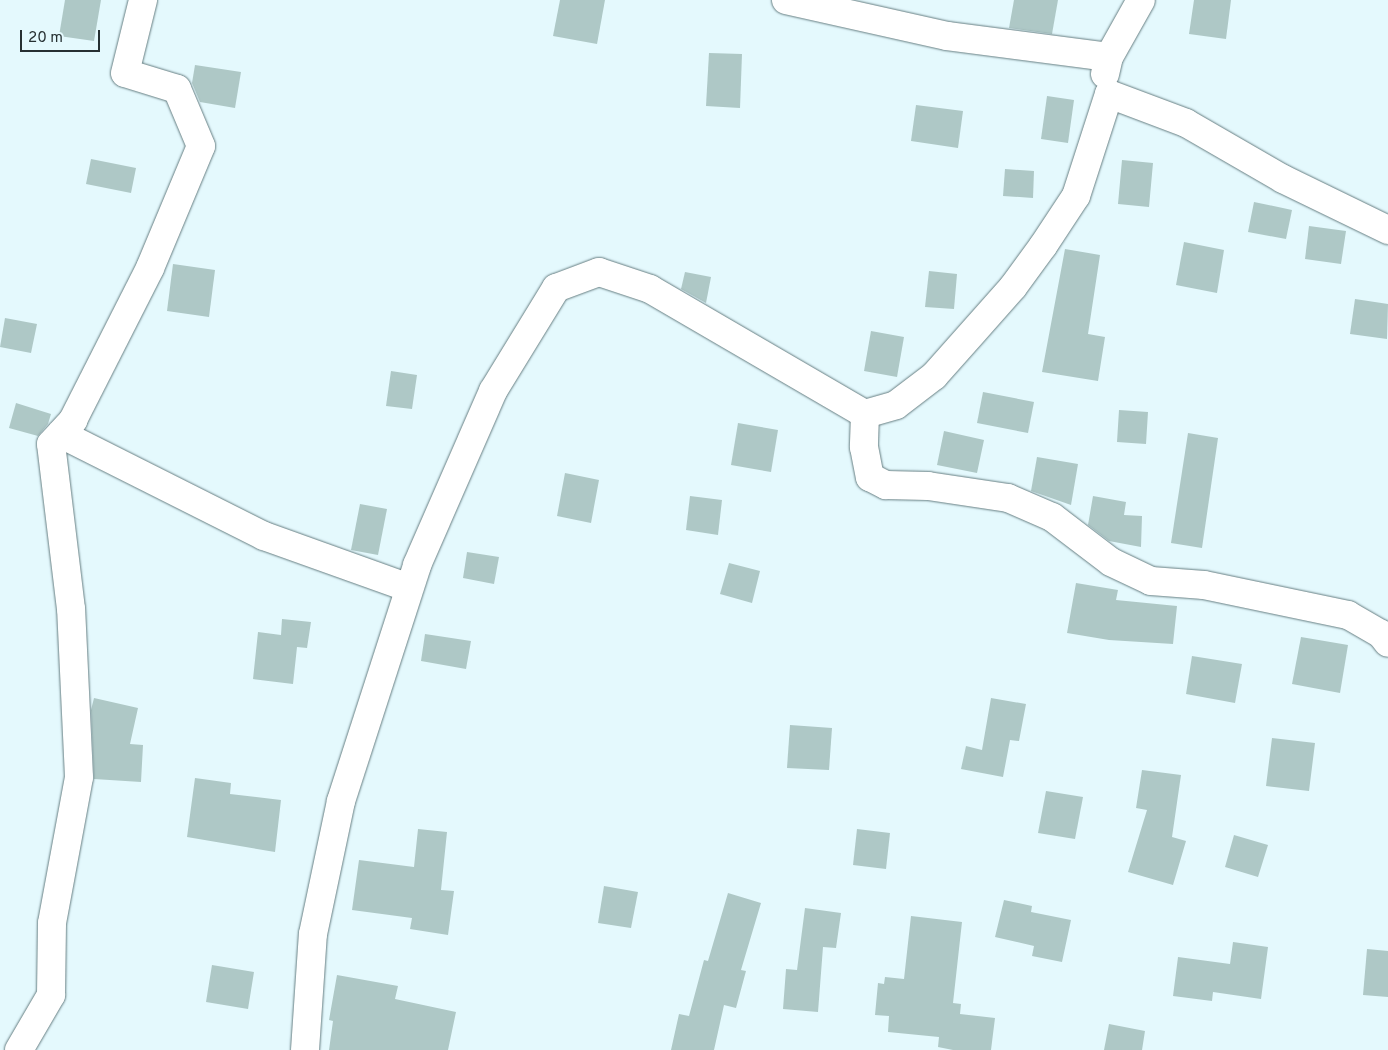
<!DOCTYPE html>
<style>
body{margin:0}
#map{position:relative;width:1388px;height:1050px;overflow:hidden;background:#e4f9fd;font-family:Overpass,sans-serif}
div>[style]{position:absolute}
.building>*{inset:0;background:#aec8c6}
.roads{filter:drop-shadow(0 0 1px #667e82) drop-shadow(0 0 1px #667e82)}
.minor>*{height:28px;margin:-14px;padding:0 14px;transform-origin:14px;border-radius:14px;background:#fff}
span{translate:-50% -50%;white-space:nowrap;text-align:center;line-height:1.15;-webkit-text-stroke:4px #e4f9fd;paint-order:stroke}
.scale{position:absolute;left:20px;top:30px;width:80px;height:22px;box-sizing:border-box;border:2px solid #263032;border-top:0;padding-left:6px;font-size:15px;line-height:18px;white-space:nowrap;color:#263032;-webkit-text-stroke:4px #e4f9fd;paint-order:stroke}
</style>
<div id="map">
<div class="building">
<div style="clip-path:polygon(65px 0,101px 0,94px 41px,59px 36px)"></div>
<div style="clip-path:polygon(560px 0,605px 0,597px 44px,553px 36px)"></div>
<div style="clip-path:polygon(1014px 0,1058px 0,1052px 34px,1009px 28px)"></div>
<div style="clip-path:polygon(1194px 0,1231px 0,1226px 39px,1189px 34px)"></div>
<div style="clip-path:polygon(709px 53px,742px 54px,740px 108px,706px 106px)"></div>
<div style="clip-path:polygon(195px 65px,241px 72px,235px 108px,200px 102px,192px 83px)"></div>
<div style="clip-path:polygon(1047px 96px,1074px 100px,1068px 143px,1041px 139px)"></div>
<div style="clip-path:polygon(916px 105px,963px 111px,958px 148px,911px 141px)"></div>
<div style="clip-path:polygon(91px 159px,136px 168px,131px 193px,86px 184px)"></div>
<div style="clip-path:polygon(1122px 160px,1153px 163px,1149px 207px,1118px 204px)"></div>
<div style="clip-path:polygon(1005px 169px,1034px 171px,1033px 198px,1003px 196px)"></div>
<div style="clip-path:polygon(1254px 202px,1292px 210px,1286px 239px,1248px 232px)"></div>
<div style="clip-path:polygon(1309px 226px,1346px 231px,1341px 264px,1305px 259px)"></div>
<div style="clip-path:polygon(1184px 242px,1224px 250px,1217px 293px,1176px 285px)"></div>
<div style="clip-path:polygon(1065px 249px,1100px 255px,1088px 334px,1105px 337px,1098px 381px,1042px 372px)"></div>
<div style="clip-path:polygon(173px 264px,215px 270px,209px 317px,167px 311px)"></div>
<div style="clip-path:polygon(929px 271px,957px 274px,954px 309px,925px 307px)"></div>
<div style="clip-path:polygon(685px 272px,711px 277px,706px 303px,681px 289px)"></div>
<div style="clip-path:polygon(1355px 299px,1388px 304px,1387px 339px,1350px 334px)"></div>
<div style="clip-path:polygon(5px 318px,37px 324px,31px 353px,0 347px)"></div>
<div style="clip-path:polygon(871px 331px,904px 337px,897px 377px,864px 371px)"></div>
<div style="clip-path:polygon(391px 371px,417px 375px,412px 409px,386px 406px)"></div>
<div style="clip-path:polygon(983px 392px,1034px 402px,1028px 433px,977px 423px)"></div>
<div style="clip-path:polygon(16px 403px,51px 414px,48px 424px,38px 436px,9px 428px)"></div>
<div style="clip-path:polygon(1119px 410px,1148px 412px,1146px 444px,1117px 442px)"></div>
<div style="clip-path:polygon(738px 423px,778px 430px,771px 472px,731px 465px)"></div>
<div style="clip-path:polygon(944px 431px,984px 440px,977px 473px,937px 465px)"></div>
<div style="clip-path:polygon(1188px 433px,1218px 438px,1202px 548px,1171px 543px)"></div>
<div style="clip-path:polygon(1037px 457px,1078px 464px,1071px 505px,1031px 491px)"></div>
<div style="clip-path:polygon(565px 473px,599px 480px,591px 523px,557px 516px)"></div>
<div style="clip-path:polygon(690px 496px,722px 500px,718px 535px,686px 530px)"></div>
<div style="clip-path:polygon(1093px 496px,1126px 502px,1124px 515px,1142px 516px,1141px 547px,1109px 541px,1088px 525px)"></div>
<div style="clip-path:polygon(360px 504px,387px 509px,378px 555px,351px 550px)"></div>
<div style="clip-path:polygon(467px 552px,499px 557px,494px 584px,463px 578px)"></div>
<div style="clip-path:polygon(729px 563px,760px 571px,752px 603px,720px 594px)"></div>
<div style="clip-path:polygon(1076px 583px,1118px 590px,1116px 600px,1177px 606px,1173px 644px,1109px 640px,1067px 633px)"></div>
<div style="clip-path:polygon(282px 619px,311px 622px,307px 648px,297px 647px,293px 684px,253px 679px,258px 632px,281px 635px)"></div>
<div style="clip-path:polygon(425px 634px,471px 641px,466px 669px,421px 661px)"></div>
<div style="clip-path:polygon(1301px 637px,1348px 645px,1340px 693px,1292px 684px)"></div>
<div style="clip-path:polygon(1192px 656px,1242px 664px,1235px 703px,1186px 694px)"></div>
<div style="clip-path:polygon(94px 698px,138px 708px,130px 744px,143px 745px,141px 782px,94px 779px,91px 710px)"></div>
<div style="clip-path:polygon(991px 698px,1026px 704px,1019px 741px,1010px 740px,1003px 777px,961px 769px,966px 746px,982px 750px)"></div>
<div style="clip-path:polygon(790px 725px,832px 728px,829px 770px,787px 768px)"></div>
<div style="clip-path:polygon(1272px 738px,1315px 743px,1309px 791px,1266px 786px)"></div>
<div style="clip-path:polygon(1142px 770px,1181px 775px,1172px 837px,1186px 841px,1173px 885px,1128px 872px,1147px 810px,1136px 808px)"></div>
<div style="clip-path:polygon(195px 778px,231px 783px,230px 794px,281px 800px,275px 852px,187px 837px)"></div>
<div style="clip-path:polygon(1046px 791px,1083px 797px,1075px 839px,1038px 833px)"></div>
<div style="clip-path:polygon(418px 829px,447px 832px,441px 890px,454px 891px,448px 935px,410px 929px,412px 918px,352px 910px,359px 860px,414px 867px)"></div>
<div style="clip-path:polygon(857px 829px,890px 833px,886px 869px,853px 865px)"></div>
<div style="clip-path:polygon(1234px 835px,1268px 845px,1258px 877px,1225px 867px)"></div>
<div style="clip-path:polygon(604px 886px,638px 892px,631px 928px,598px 923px)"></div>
<div style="clip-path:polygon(728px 893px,761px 903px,741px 970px,746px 971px,736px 1008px,724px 1005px,714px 1050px,671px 1050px,679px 1014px,689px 1016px,704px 960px,708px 961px)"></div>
<div style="clip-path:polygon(1004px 900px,1032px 906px,1031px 912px,1071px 920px,1062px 962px,1032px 956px,1034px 946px,995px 937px)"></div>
<div style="clip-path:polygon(805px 908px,841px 913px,836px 948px,823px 947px,818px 1012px,783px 1009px,786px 969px,797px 970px)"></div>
<div style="clip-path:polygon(911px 916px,962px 922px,953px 1003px,961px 1004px,960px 1014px,995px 1018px,991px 1050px,953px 1050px,938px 1047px,939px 1037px,888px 1032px,889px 1016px,875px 1015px,878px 983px,884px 984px,885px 977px,904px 979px)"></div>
<div style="clip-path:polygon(1233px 942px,1268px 947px,1261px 999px,1213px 992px,1212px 1001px,1173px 996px,1178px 957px,1230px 964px)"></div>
<div style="clip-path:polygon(1367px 949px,1388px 951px,1388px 997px,1363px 995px)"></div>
<div style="clip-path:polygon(212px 965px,254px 972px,248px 1009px,206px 1002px)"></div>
<div style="clip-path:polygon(337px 975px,398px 986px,395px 999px,456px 1012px,448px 1050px,329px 1050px,333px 1021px,329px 1020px)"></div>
<div style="clip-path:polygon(1109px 1024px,1145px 1031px,1142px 1050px,1104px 1050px)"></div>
</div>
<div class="roads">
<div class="minor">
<div style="left:786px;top:0;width:165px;rotate:12.6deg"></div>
<div style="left:947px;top:36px;width:163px;rotate:7.4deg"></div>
<div style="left:1105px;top:74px;width:17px;rotate:-77deg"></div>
<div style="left:1109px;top:57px;width:65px;rotate:-60.7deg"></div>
<div style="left:865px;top:414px;width:33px;rotate:92deg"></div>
<div style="left:864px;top:447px;width:31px;rotate:79deg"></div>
<div style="left:870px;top:477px;width:18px;rotate:27deg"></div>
<div style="left:886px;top:485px;width:42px;rotate:1.4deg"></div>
<div style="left:928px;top:486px;width:81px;rotate:8.5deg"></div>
<div style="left:1008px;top:498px;width:48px;rotate:23.4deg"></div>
<div style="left:1052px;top:517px;width:74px;rotate:37.3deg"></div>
<div style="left:1111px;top:562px;width:44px;rotate:25.4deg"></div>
<div style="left:1151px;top:581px;width:53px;rotate:4.3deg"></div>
<div style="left:1204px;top:585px;width:147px;rotate:11.8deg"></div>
<div style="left:1348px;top:615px;width:38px;rotate:30deg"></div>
<div style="left:1381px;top:634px;width:11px;rotate:52deg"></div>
<div style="left:61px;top:434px;width:227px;rotate:26.7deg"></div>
<div style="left:264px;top:536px;width:154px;rotate:19.7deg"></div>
<div style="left:19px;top:1050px;width:64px;rotate:-59.8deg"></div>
<div style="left:51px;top:995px;width:72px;rotate:-89.2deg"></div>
<div style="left:52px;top:923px;width:148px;rotate:-79.5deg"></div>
<div style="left:79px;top:777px;width:168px;rotate:-92.7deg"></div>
<div style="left:71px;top:609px;width:166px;rotate:-96.9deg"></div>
<div style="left:51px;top:444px;width:33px;rotate:-47deg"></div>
<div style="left:73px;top:420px;width:170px;rotate:-63.1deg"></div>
<div style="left:150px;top:268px;width:132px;rotate:-67.3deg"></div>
<div style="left:201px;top:146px;width:62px;rotate:-112.8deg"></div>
<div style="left:177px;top:89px;width:54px;rotate:-162.9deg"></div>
<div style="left:125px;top:73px;width:75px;rotate:-76.1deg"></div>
<div style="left:305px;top:1050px;width:116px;rotate:-86.1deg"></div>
<div style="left:313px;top:934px;width:136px;rotate:-78.1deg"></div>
<div style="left:341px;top:801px;width:248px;rotate:-72.1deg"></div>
<div style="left:417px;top:565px;width:190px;rotate:-66.4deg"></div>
<div style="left:493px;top:391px;width:121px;rotate:-58.5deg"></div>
<div style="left:556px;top:288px;width:46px;rotate:-20.4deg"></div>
<div style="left:599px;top:272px;width:54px;rotate:18.4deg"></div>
<div style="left:650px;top:289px;width:249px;rotate:30.2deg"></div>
<div style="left:865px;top:414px;width:32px;rotate:-16deg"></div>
<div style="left:896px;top:405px;width:48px;rotate:-37.3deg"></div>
<div style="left:934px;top:376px;width:119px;rotate:-48.4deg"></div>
<div style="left:1013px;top:287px;width:51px;rotate:-53.8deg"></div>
<div style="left:1043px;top:246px;width:60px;rotate:-56.6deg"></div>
<div style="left:1076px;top:196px;width:107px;rotate:-72.1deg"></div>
<div style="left:1109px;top:94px;width:82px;rotate:20.6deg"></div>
<div style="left:1186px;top:123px;width:112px;rotate:30deg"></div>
<div style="left:1283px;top:179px;width:117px;rotate:25.9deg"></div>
</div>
</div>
<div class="scale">20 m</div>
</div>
